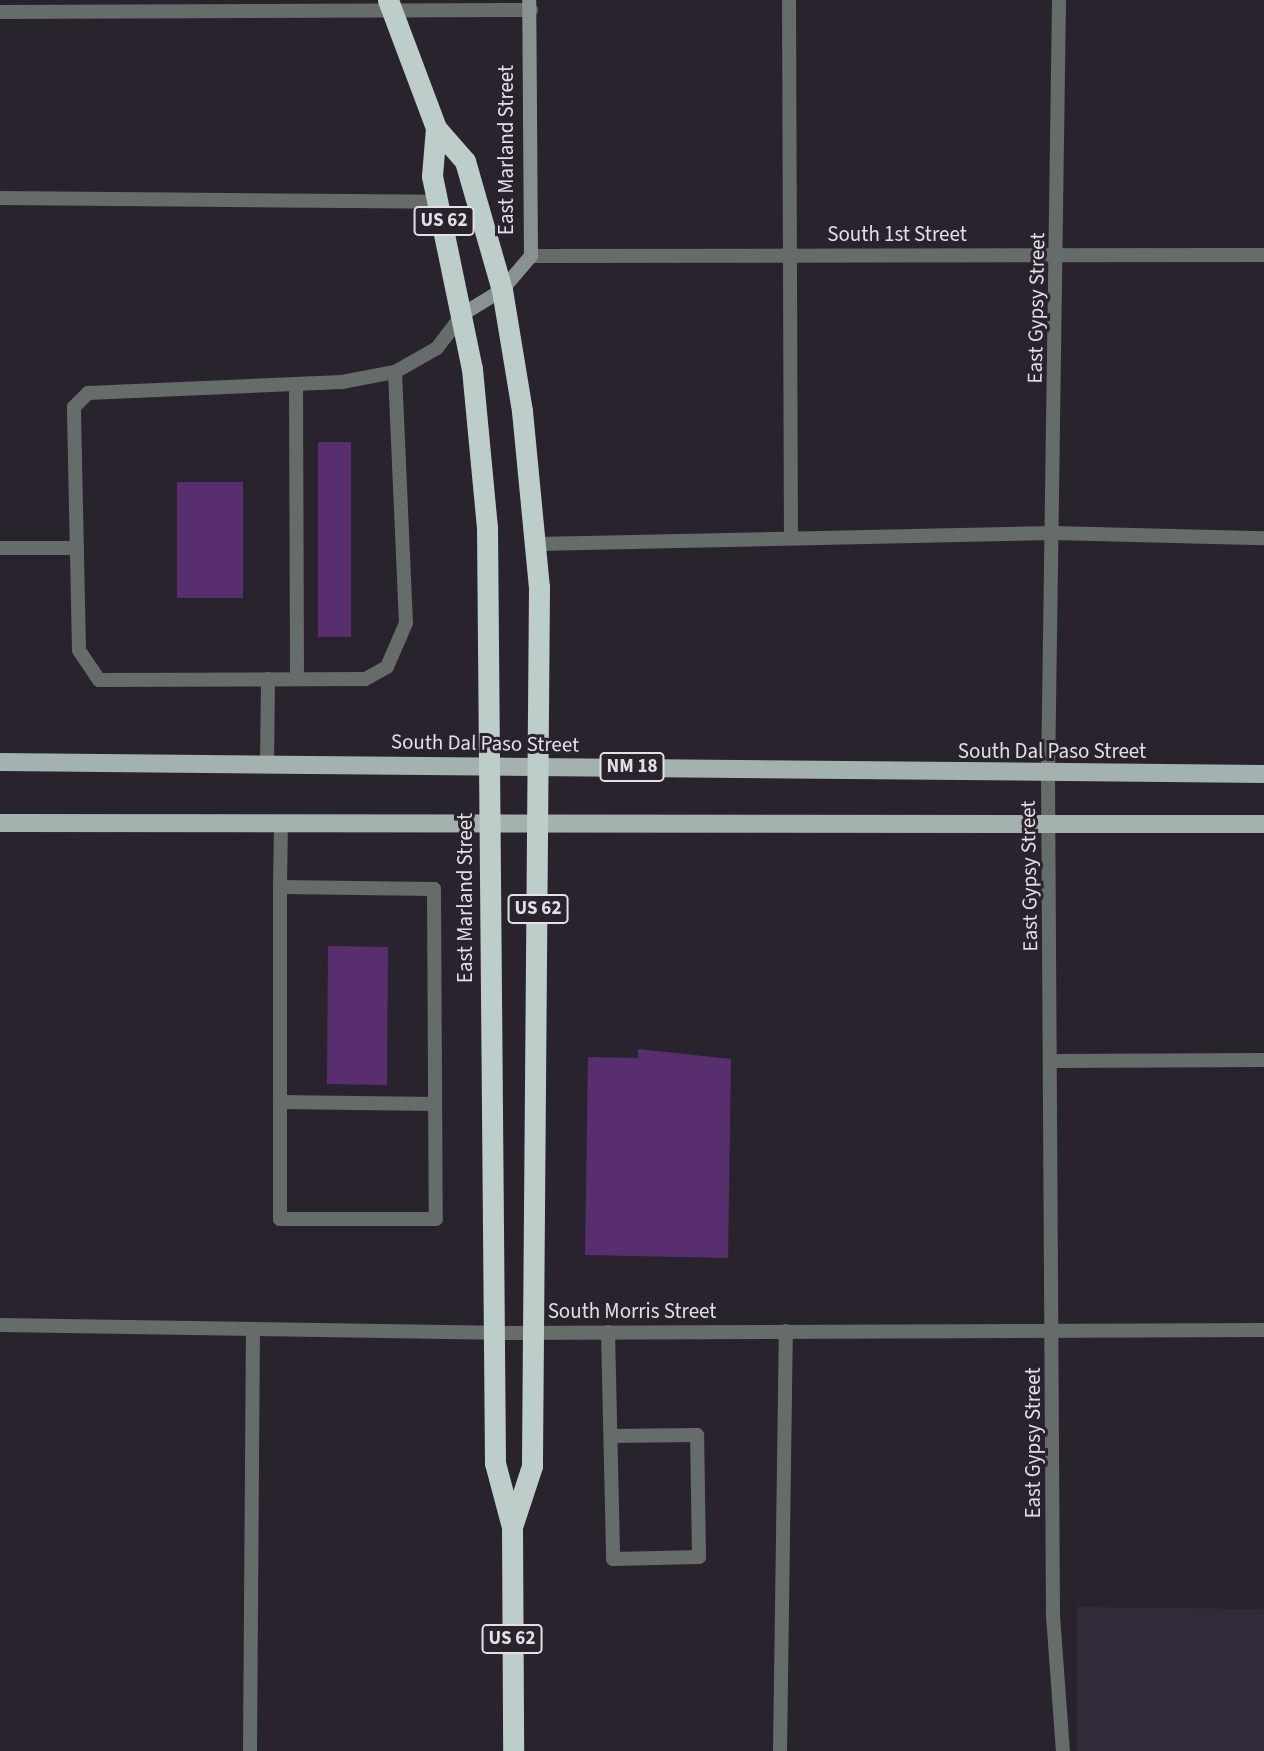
<!DOCTYPE html>
<style>
body{margin:0}
#map{position:relative;width:1264px;height:1751px;overflow:hidden;background:#29232d;font-family:"Source Sans 3",sans-serif}
div>[style]{position:absolute}
.built>*{inset:0;background:#342b3a}
.building>*{inset:0;background:#582e6f}
.lane>*{height:14px;margin:-7px;padding:0 7px;transform-origin:7px;border-radius:7px;background:#656c6a}
.street>*{height:14px;margin:-7px;padding:0 7px;transform-origin:7px;border-radius:7px;background:#656c6a}
.secondary>*{height:14px;margin:-7px;padding:0 7px;transform-origin:7px;border-radius:7px;background:#889391}
.primary>*{height:18px;margin:-9px;padding:0 9px;transform-origin:9px;border-radius:9px;background:#a3b2af}
.highway>*{height:21px;margin:-10.5px;padding:0 10.5px;transform-origin:10.5px;border-radius:10.5px;background:#bccdca}
span{translate:-50% -50%;white-space:nowrap;text-align:center;line-height:1.15;-webkit-text-stroke:6px #29232d;paint-order:stroke}
.shield-label span{padding:2px 5px;background:#29232d;border:2px solid;border-radius:5px;-webkit-text-stroke-width:0}
.shield-label{font-size:19px;color:#e3dfe5;font-weight:700}
.street-label{font-size:21px;color:#e3dfe5}
</style>
<div id="map">
<div class="built">
<div style="clip-path:polygon(1077px 1607px,1264px 1609px,1264px 1751px,1077px 1751px)"></div>
</div>
<div class="building">
<div style="clip-path:polygon(318px 442px,351px 442px,351px 637px,318px 637px)"></div>
<div style="clip-path:polygon(177px 482px,243px 482px,243px 598px,177px 598px)"></div>
<div style="clip-path:polygon(328px 946px,388px 947px,387px 1085px,327px 1084px)"></div>
<div style="clip-path:polygon(638px 1049px,731px 1059px,728px 1258px,585px 1255px,588px 1057px,638px 1058px)"></div>
</div>
<div class="lane">
<div style="left:789px;top:0;width:538px;rotate:89.79deg"></div>
<div style="left:0;top:198px;width:439px;rotate:0.5deg"></div>
<div style="left:395px;top:372px;width:251px;rotate:87.5deg"></div>
<div style="left:406px;top:623px;width:48px;rotate:113.4deg"></div>
<div style="left:387px;top:667px;width:25px;rotate:151deg"></div>
<div style="left:365px;top:679px;width:266px;rotate:179.8deg"></div>
<div style="left:99px;top:680px;width:36px;rotate:-124deg"></div>
<div style="left:79px;top:650px;width:243px;rotate:-91.2deg"></div>
<div style="left:74px;top:407px;width:20px;rotate:-45deg"></div>
<div style="left:88px;top:393px;width:254px;rotate:-2.5deg"></div>
<div style="left:342px;top:382px;width:54px;rotate:-10.7deg"></div>
<div style="left:395px;top:372px;width:48px;rotate:-29.7deg"></div>
<div style="left:437px;top:348px;width:43px;rotate:-52.6deg"></div>
<div style="left:296px;top:384px;width:295px;rotate:89.8deg"></div>
<div style="left:536px;top:544px;width:517px;rotate:-1.22deg"></div>
<div style="left:1053px;top:533px;width:211px;rotate:1.4deg"></div>
<div style="left:0;top:548px;width:77px"></div>
<div style="left:267px;top:764px;width:85px;rotate:-89.3deg"></div>
<div style="left:280px;top:887px;width:154px;rotate:0.7deg"></div>
<div style="left:434px;top:889px;width:330px;rotate:89.7deg"></div>
<div style="left:436px;top:1219px;width:156px;rotate:180deg"></div>
<div style="left:280px;top:1219px;width:332px;rotate:-90deg"></div>
<div style="left:280px;top:887px;width:63px;rotate:-89.1deg"></div>
<div style="left:1054px;top:1061px;width:210px;rotate:-0.3deg"></div>
<div style="left:280px;top:1102px;width:155px;rotate:0.7deg"></div>
<div style="left:608px;top:1332px;width:227px;rotate:88.7deg"></div>
<div style="left:613px;top:1559px;width:86px;rotate:-1.3deg"></div>
<div style="left:699px;top:1557px;width:122px;rotate:-90.9deg"></div>
<div style="left:697px;top:1435px;width:85px;rotate:179.3deg"></div>
<div style="left:250px;top:1751px;width:422px;rotate:-89.6deg"></div>
<div style="left:780px;top:1751px;width:420px;rotate:-89.2deg"></div>
</div>
<div class="street">
<div style="left:1059px;top:0;width:775px;rotate:90.81deg"></div>
<div style="left:1048px;top:775px;width:841px;rotate:89.66deg"></div>
<div style="left:1053px;top:1616px;width:135px;rotate:85.8deg"></div>
<div style="left:0;top:12px;width:531px;rotate:-0.22deg"></div>
<div style="left:531px;top:256px;width:733px;rotate:-0.08deg"></div>
<div style="left:0;top:1325px;width:495px;rotate:0.9deg"></div>
<div style="left:495px;top:1333px;width:769px;rotate:-0.22deg"></div>
</div>
<div class="secondary">
<div style="left:463px;top:314px;width:46px;rotate:-31.6deg"></div>
<div style="left:502px;top:290px;width:45px;rotate:-49.5deg"></div>
<div style="left:531px;top:256px;width:256px;rotate:-90.4deg"></div>
</div>
<div class="primary">
<div style="left:0;top:762px;width:1264px;rotate:0.54deg"></div>
<div style="left:0;top:823px;width:1264px;rotate:0.05deg"></div>
</div>
<div class="highway">
<div style="left:388px;top:0;width:137px;rotate:69.4deg"></div>
<div style="left:436px;top:128px;width:48px;rotate:94.8deg"></div>
<div style="left:432px;top:176px;width:197px;rotate:78.3deg"></div>
<div style="left:472px;top:369px;width:159px;rotate:84.6deg"></div>
<div style="left:487px;top:527px;width:936px;rotate:89.51deg"></div>
<div style="left:495px;top:1463px;width:66px;rotate:75.1deg"></div>
<div style="left:512px;top:1527px;width:224px;rotate:89.7deg"></div>
<div style="left:436px;top:128px;width:44px;rotate:48.7deg"></div>
<div style="left:465px;top:161px;width:134px;rotate:74deg"></div>
<div style="left:502px;top:290px;width:123px;rotate:80.6deg"></div>
<div style="left:522px;top:411px;width:177px;rotate:84.5deg"></div>
<div style="left:539px;top:587px;width:879px;rotate:90.46deg"></div>
<div style="left:532px;top:1466px;width:64px;rotate:108.2deg"></div>
</div>
<div class="shield-label">
<span style="left:444px;top:221px">US 62</span>
<span style="left:632px;top:767px">NM 18</span>
<span style="left:538px;top:909px">US 62</span>
<span style="left:512px;top:1639px">US 62</span>
</div>
<div class="street-label">
<span style="left:506px;top:150px;rotate:-90deg">East Marland Street</span>
<span style="left:897px;top:234px">South 1st Street</span>
<span style="left:1036px;top:308px;rotate:-89deg">East Gypsy Street</span>
<span style="left:485px;top:743px;rotate:1deg">South Dal Paso Street</span>
<span style="left:1052px;top:751px">South Dal Paso Street</span>
<span style="left:1029px;top:876px;rotate:-91deg">East Gypsy Street</span>
<span style="left:465px;top:898px;rotate:-90deg">East Marland Street</span>
<span style="left:632px;top:1311px">South Morris Street</span>
<span style="left:1033px;top:1443px;rotate:-90deg">East Gypsy Street</span>
</div>
</div>
